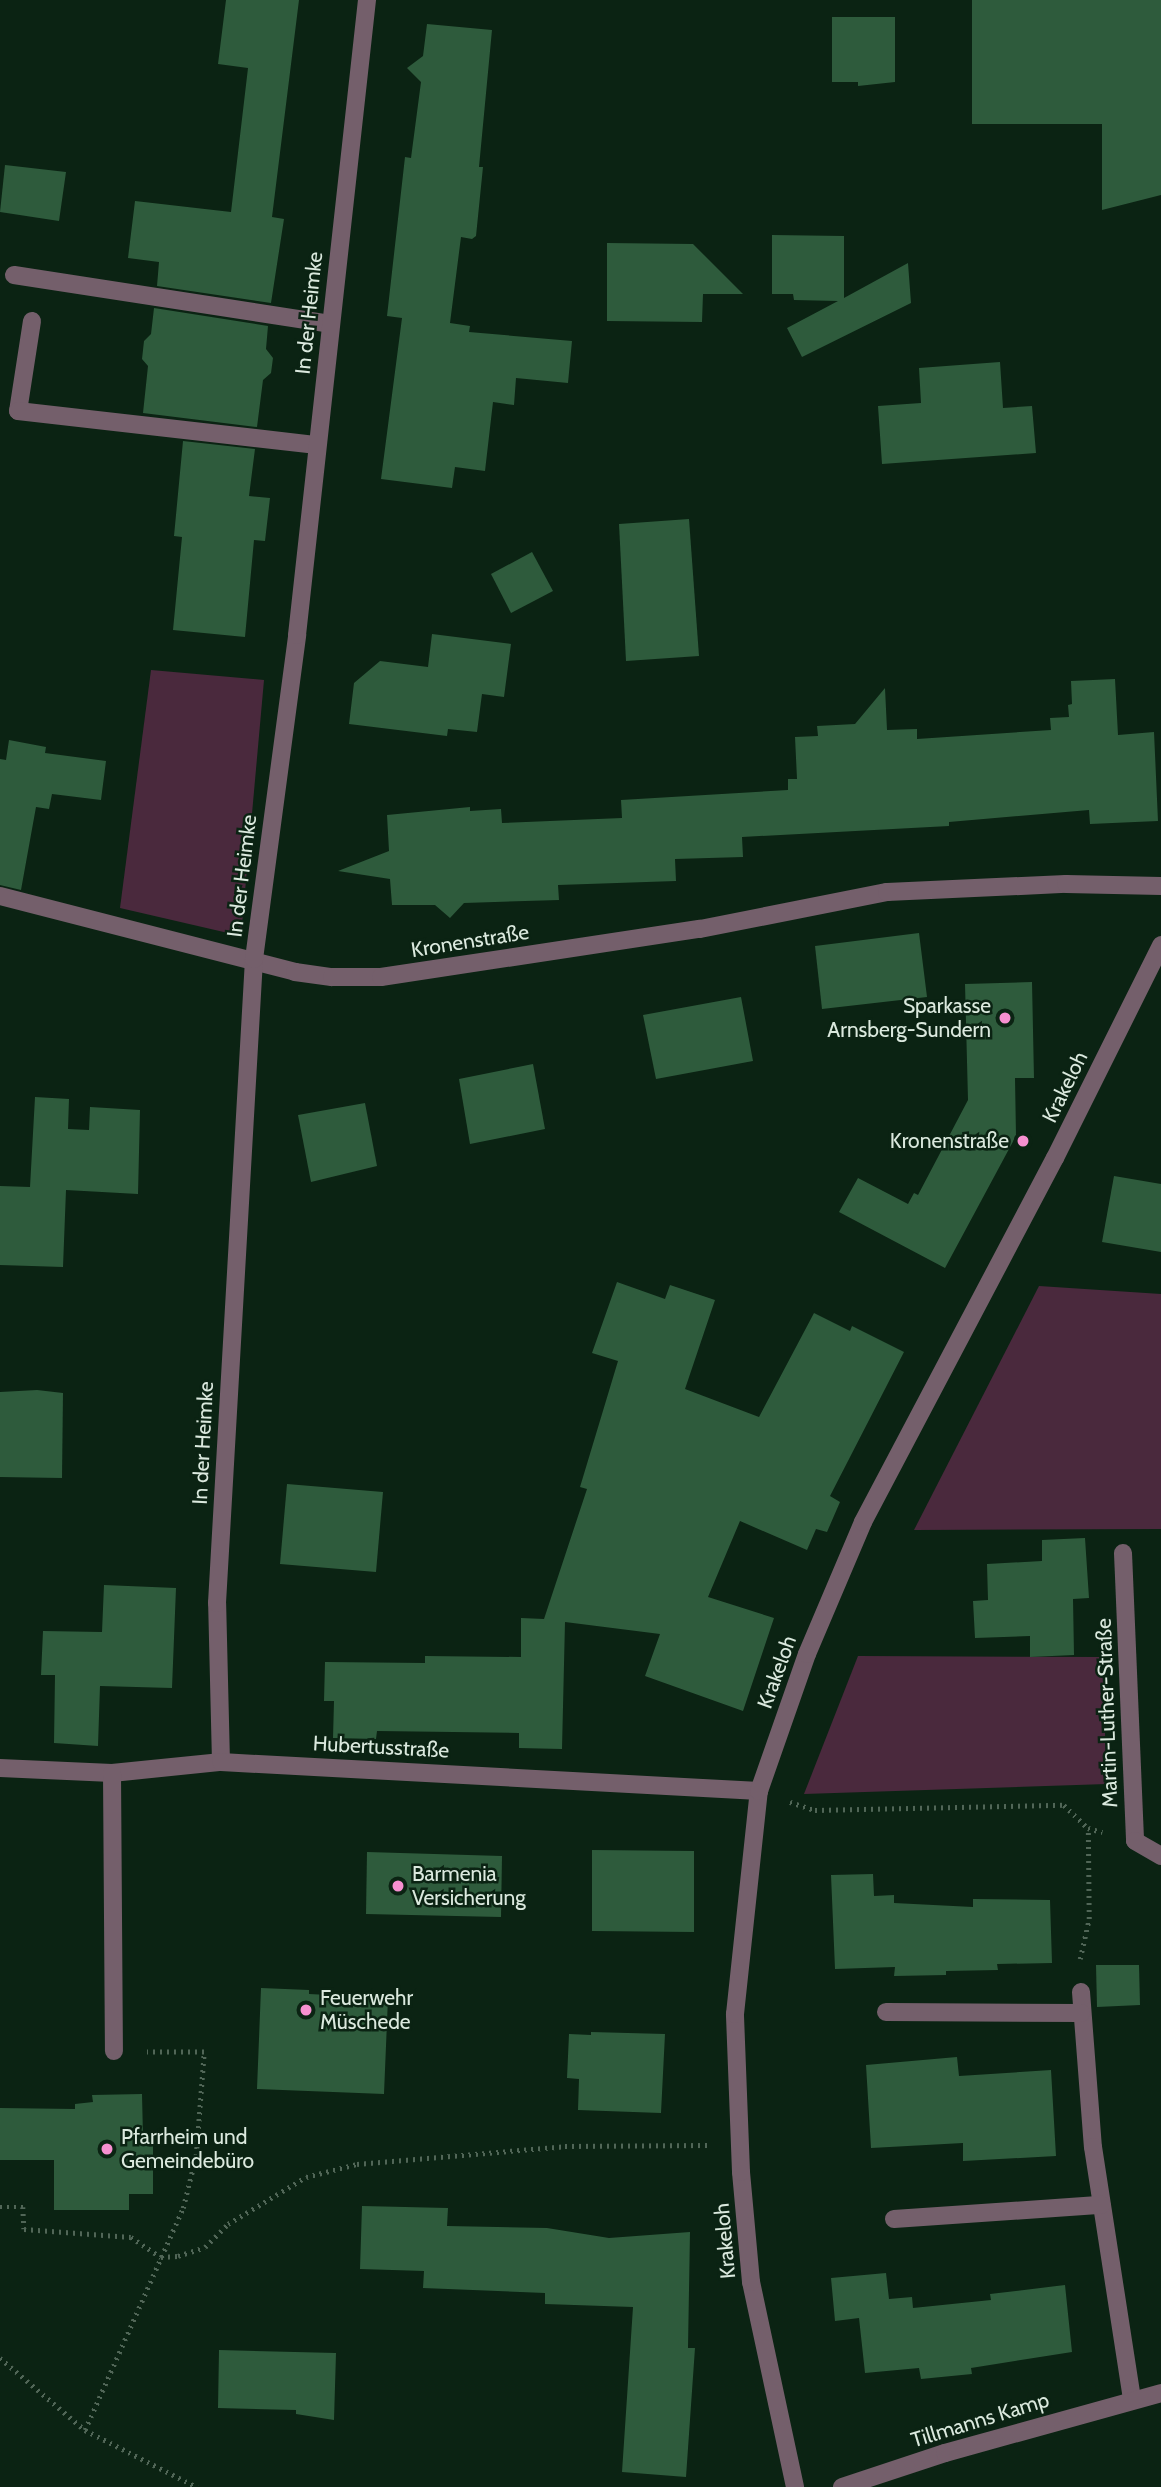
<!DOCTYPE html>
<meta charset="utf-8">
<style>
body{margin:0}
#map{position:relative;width:1161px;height:2487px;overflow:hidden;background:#0b2313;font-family:Cabin,sans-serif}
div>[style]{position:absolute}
.green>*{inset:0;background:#4a293d}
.building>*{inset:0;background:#2e5b3c}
.path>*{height:4.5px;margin-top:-2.25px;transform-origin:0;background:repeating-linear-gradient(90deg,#516657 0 2px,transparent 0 7px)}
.minor>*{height:18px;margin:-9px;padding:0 9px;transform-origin:9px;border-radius:9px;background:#745f6b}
.dots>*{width:19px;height:19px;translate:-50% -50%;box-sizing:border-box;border:4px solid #0b2313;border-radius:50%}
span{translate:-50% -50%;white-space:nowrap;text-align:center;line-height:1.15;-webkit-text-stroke:5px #0b2313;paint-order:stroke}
.street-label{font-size:21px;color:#dbe9de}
.poi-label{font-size:21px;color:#dbe9de}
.right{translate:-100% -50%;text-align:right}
.left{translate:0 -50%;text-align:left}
</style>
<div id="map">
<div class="green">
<div style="clip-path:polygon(151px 670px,264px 680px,241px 936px,120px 908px)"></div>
<div style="clip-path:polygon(1039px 1286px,1161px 1294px,1161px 1529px,914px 1530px)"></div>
<div style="clip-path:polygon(858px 1656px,1102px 1657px,1107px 1784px,804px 1794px)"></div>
</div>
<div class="building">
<div style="clip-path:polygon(226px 0,299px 0,272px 217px,284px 219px,271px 303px,157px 286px,159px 262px,128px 258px,135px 201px,231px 212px,248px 68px,218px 64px)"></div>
<div style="clip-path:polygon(972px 0,1161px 0,1161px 195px,1102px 210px,1102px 124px,972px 124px)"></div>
<div style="clip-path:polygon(832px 17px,895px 17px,895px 82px,858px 86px,858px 82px,832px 82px)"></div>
<div style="clip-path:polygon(427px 24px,492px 30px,479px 167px,483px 167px,476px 236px,472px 239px,461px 237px,450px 323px,470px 326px,469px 332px,572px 341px,568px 383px,516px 378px,514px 405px,493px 402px,485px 471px,455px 467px,452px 488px,381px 479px,402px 318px,387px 316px,405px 157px,411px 158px,421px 82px,407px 68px,423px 56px)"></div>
<div style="clip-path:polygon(5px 165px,66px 172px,59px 221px,0 212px)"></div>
<div style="clip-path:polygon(772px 235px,844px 236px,844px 298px,908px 263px,911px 303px,802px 357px,787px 328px,838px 301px,794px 300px,793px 294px,772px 294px)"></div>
<div style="clip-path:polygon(607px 243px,693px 244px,743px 294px,703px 294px,702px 322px,607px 321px)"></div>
<div style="clip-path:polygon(154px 308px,268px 326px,266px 349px,273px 358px,271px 373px,263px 380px,257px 427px,143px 413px,148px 366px,142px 359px,144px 341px,151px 334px)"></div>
<div style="clip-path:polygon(1000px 362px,1003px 408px,1032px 406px,1036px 453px,882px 464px,878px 406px,921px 403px,919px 368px)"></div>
<div style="clip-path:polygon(183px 441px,255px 449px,249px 496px,270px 498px,265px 541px,254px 540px,245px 637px,173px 630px,182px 537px,174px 536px)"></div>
<div style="clip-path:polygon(689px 519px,699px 656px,626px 661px,619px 524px)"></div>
<div style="clip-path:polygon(532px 552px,553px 591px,511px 613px,491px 574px)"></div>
<div style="clip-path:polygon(432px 634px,511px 644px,504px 697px,482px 694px,477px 732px,448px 729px,447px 736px,349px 724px,354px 683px,380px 661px,428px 667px)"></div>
<div style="clip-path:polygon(1115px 679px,1118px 735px,1154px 732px,1158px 821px,1090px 824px,1089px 810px,949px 822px,949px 826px,742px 837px,743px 857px,675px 859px,676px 881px,558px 885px,559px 900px,464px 903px,450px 918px,435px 905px,392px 905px,390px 879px,338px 871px,389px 851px,387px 815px,470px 807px,470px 811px,501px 809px,502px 823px,622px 818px,621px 800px,788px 790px,788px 779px,797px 779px,795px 737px,818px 736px,817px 726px,855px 724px,885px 688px,887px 730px,917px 729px,917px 739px,1051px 730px,1050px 718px,1069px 717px,1068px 705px,1072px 704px,1071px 681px)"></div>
<div style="clip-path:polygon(9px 740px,46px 747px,45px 753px,106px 761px,101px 800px,52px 794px,49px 809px,36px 807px,21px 890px,0 885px,0 759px,6px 760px)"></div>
<div style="clip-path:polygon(919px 933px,927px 997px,822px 1009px,815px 946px)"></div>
<div style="clip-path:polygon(1032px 982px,1034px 1078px,1015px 1078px,1016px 1136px,945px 1268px,839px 1212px,858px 1178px,908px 1204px,914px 1193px,918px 1195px,968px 1100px,965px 984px)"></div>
<div style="clip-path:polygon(741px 997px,753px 1061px,656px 1079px,643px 1015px)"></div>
<div style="clip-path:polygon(533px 1064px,545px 1129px,470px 1144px,459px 1079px)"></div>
<div style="clip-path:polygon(35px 1097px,69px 1099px,68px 1129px,89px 1130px,90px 1107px,140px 1110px,138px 1194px,66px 1190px,63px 1267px,0 1265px,0 1186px,30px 1187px)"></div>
<div style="clip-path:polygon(365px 1103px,377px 1166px,311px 1182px,298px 1115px)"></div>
<div style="clip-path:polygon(1114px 1176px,1161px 1184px,1161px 1252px,1102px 1242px)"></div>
<div style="clip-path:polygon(617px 1282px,665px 1299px,670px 1285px,715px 1300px,685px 1389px,759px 1417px,814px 1313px,850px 1331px,852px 1326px,904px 1352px,830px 1496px,840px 1502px,827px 1532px,816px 1529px,807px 1550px,740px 1521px,708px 1597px,774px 1618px,743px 1711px,645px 1676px,660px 1634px,565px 1622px,562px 1749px,519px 1748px,519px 1733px,377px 1731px,376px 1739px,333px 1738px,334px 1701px,324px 1701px,325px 1662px,425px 1663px,425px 1656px,521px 1657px,521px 1618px,544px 1619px,587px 1489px,580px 1487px,618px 1361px,592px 1353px)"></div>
<div style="clip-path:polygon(37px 1390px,63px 1393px,62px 1478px,0 1477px,0 1392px)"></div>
<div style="clip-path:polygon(287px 1484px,383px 1492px,376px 1572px,280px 1564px)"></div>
<div style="clip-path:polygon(1085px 1538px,1089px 1598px,1073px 1599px,1074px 1655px,1030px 1657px,1030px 1636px,975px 1638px,973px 1601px,988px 1600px,987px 1564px,1042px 1561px,1042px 1540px)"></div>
<div style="clip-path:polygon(104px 1585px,176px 1588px,172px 1688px,100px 1686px,98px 1746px,54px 1743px,55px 1675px,41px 1675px,43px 1631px,102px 1632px)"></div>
<div style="clip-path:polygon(592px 1850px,694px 1851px,694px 1932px,592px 1931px)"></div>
<div style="clip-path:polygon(367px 1852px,502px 1856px,501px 1917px,366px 1914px)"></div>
<div style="clip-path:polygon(873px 1874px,874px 1896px,894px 1895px,894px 1903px,973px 1907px,973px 1899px,1050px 1900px,1052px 1963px,997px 1964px,998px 1970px,946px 1971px,946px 1975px,894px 1976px,895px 1967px,835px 1969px,831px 1875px)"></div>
<div style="clip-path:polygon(1096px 1965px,1139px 1965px,1140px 2005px,1097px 2007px)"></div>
<div style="clip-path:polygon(261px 1988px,309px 1990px,309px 1994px,388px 1998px,384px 2094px,257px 2089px)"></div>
<div style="clip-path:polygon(591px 2032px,665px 2034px,661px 2113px,578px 2110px,579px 2079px,567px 2078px,569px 2034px,591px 2035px)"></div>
<div style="clip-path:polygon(957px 2057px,959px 2076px,1051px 2070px,1056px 2156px,963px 2161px,963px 2143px,871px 2148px,866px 2065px)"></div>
<div style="clip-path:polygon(142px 2094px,143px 2136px,153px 2136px,153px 2194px,129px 2194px,129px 2210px,54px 2210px,54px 2160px,0 2160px,0 2108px,75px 2109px,75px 2104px,93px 2102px,92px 2095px)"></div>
<div style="clip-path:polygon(362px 2206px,448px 2208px,447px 2226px,547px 2228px,609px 2238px,690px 2232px,688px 2348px,695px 2348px,686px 2477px,622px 2472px,633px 2307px,545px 2304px,545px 2293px,423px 2288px,424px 2271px,360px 2269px)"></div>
<div style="clip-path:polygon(886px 2273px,889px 2299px,912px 2297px,913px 2308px,991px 2300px,990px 2294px,1065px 2285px,1072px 2352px,971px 2368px,972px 2374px,921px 2379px,919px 2368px,865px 2373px,859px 2318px,835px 2321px,831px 2278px)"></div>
<div style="clip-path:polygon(219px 2350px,336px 2353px,334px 2420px,296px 2414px,296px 2410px,218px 2408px)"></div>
</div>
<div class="path">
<div style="left:790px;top:1802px;width:26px;rotate:18deg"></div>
<div style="left:815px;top:1810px;width:249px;rotate:-1.2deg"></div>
<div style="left:1064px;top:1805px;width:33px;rotate:44deg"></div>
<div style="left:1088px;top:1828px;width:15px;rotate:16deg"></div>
<div style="left:1080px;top:1959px;width:41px;rotate:-77.3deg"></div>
<div style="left:1089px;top:1919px;width:91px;rotate:-90.6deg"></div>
<div style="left:0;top:2207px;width:23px"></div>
<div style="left:23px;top:2207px;width:22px;rotate:87deg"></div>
<div style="left:24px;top:2229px;width:107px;rotate:4.3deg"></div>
<div style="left:131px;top:2237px;width:36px;rotate:34deg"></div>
<div style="left:161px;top:2257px;width:17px;rotate:-3deg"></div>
<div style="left:178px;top:2256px;width:28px;rotate:-18deg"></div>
<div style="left:205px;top:2247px;width:33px;rotate:-45deg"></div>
<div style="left:228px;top:2224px;width:91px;rotate:-31.1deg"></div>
<div style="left:306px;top:2177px;width:53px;rotate:-14.3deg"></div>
<div style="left:357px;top:2164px;width:209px;rotate:-4.9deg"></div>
<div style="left:565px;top:2146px;width:143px;rotate:-0.4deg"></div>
<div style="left:0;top:2358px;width:111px;rotate:40.3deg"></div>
<div style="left:85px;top:2430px;width:126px;rotate:27deg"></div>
<div style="left:85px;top:2430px;width:243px;rotate:-66.2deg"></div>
<div style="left:183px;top:2208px;width:54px;rotate:-76deg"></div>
<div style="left:196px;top:2156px;width:104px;rotate:-85.6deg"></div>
<div style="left:204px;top:2052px;width:57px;rotate:180deg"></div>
</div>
<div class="minor">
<div style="left:14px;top:275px;width:320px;rotate:8.8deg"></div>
<div style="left:32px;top:321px;width:91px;rotate:98.8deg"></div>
<div style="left:18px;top:411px;width:301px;rotate:6.5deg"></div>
<div style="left:0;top:896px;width:305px;rotate:14.4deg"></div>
<div style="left:295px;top:972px;width:37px;rotate:8deg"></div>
<div style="left:332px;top:977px;width:49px"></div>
<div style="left:381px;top:977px;width:323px;rotate:-8.6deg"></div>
<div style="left:700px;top:929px;width:191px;rotate:-11.2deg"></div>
<div style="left:887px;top:892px;width:179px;rotate:-2.6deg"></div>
<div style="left:1066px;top:884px;width:95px;rotate:1.2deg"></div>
<div style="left:1123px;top:1553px;width:288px;rotate:87.6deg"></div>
<div style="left:1135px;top:1841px;width:30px;rotate:30deg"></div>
<div style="left:221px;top:1762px;width:159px;rotate:-91.4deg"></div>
<div style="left:217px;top:1603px;width:645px;rotate:-86.71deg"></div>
<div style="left:254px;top:959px;width:327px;rotate:-82.4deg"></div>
<div style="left:297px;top:635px;width:639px;rotate:-83.71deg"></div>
<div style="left:0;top:1768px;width:112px;rotate:2.6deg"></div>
<div style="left:112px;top:1773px;width:110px;rotate:-5.8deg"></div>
<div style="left:221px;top:1762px;width:539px;rotate:3.09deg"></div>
<div style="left:112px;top:1773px;width:278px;rotate:89.6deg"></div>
<div style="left:1081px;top:1992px;width:155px;rotate:85.6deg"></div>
<div style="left:1093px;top:2147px;width:255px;rotate:81.2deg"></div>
<div style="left:886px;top:2012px;width:195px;rotate:0.3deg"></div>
<div style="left:894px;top:2219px;width:208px;rotate:-3.9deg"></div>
<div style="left:795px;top:2487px;width:210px;rotate:-102.1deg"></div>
<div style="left:751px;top:2282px;width:110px;rotate:-95.2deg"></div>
<div style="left:741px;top:2172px;width:158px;rotate:-92.2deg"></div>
<div style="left:735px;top:2014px;width:224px;rotate:-83.9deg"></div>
<div style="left:759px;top:1791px;width:145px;rotate:-70.7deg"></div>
<div style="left:807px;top:1654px;width:143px;rotate:-67deg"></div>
<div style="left:863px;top:1522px;width:412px;rotate:-62.2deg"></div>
<div style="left:1055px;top:1158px;width:238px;rotate:-63.5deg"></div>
<div style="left:842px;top:2487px;width:108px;rotate:-18.3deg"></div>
<div style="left:945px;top:2453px;width:224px;rotate:-15.5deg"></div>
</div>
<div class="dots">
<div style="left:1005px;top:1018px;background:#f690d0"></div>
<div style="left:1023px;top:1141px;background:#f690d0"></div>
<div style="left:398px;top:1886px;background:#f690d0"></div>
<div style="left:306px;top:2010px;background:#f690d0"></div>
<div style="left:107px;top:2149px;background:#f690d0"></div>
</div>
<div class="street-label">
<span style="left:309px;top:313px;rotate:-84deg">In der Heimke</span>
<span style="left:242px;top:876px;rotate:-83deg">In der Heimke</span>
<span style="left:470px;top:941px;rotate:-9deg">Kronenstraße</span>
<span style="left:1065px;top:1087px;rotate:-64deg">Krakeloh</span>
<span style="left:203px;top:1443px;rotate:-87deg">In der Heimke</span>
<span style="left:777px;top:1672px;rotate:-70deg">Krakeloh</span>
<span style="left:1107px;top:1713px;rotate:-92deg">Martin-Luther-Straße</span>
<span style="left:381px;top:1747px;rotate:3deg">Hubertusstraße</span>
<span style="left:725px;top:2241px;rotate:-95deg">Krakeloh</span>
<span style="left:980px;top:2420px;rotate:-17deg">Tillmanns Kamp</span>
</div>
<div class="poi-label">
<span class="right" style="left:991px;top:1018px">Sparkasse<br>Arnsberg-Sundern</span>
<span class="right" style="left:1009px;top:1141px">Kronenstraße</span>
<span class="left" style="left:412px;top:1886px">Barmenia<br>Versicherung</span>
<span class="left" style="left:320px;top:2010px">Feuerwehr<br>Müschede</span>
<span class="left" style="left:121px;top:2149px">Pfarrheim und<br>Gemeindebüro</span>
</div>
</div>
